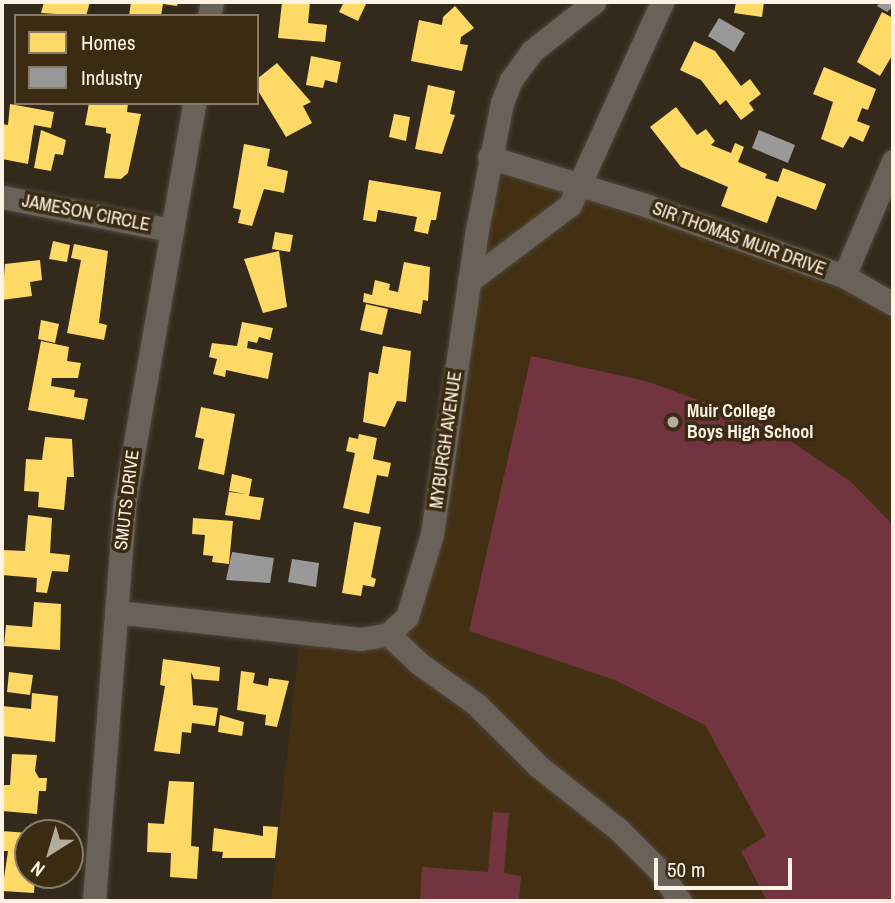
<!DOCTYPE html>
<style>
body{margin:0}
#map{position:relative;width:895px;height:903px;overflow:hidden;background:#332a1c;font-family:"Archivo Narrow",sans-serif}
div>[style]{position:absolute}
.built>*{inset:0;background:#432f12}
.green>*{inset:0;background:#72353f}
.homes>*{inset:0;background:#ffd966}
.industry>*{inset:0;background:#999}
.roads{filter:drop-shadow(0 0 2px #4f483d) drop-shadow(0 0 2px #4f483d)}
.minor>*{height:23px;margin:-11.5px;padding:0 11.5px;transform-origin:11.5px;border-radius:11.5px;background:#6a6258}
.dots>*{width:19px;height:19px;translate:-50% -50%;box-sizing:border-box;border:4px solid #3c2b13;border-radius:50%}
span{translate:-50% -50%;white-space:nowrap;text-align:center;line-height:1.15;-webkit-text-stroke:7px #3c2b13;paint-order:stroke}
.street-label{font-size:18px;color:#fdf2e4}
.poi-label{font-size:18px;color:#fdf2e4;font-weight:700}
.left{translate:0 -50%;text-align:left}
.frame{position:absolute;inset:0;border:4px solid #fdf2e4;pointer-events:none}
.legend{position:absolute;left:14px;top:14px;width:245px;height:91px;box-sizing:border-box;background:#3c2b13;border:2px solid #897b67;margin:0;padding:9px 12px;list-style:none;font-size:21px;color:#fdf2e4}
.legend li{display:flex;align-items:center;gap:14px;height:35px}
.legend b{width:35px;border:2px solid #897b67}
.north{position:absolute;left:14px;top:819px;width:70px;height:70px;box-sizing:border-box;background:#3c2b13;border:2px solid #897b67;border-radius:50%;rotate:217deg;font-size:19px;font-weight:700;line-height:28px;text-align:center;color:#fdf2e4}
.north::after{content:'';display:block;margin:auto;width:24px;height:32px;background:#b6ac9e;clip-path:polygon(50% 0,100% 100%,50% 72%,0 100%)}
.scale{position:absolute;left:654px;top:858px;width:138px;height:32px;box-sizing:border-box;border:4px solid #fdf2e4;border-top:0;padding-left:9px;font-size:21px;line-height:24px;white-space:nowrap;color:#fdf2e4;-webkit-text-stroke:5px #3c2b13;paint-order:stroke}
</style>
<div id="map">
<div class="built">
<div style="clip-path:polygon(488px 154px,893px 304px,893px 901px,271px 901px,301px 626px,361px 636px,398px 626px,424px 581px)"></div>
</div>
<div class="green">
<div style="clip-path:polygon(531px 356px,646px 381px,765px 424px,850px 481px,893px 525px,893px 901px,767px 901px,741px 851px,766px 836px,705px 725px,615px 680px,469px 631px)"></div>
<div style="clip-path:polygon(493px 812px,509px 813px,504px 873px,521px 876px,519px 901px,420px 901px,422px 867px,488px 872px)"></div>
</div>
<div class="homes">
<div style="clip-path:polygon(44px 2px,90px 2px,86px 16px,41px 13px)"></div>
<div style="clip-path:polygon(131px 2px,178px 2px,177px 6px,163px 4px,161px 16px,129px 16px)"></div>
<div style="clip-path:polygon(282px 2px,310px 2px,308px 23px,327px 25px,325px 42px,278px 38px)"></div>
<div style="clip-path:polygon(344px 2px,367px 2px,358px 21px,339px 12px)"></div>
<div style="clip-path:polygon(736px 2px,764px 2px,762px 17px,734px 13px)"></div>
<div style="clip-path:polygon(455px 6px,474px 28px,461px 37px,460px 44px,468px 45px,462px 71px,411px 61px,419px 20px,442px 25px,443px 17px)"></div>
<div style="clip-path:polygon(882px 12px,893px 18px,893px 54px,880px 76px,857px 62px)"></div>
<div style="clip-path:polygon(694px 41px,715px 51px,741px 86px,750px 79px,761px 94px,749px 103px,754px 110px,741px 120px,726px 100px,720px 105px,701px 80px,680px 70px)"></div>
<div style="clip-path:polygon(311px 56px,341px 62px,337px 83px,325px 80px,323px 88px,306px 85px)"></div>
<div style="clip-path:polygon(277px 63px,311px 102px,303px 106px,312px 123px,286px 137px,257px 89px,257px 79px)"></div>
<div style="clip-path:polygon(824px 67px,876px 89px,868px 110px,862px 108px,857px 121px,870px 126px,863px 142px,850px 136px,843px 148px,821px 139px,833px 102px,813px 94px)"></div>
<div style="clip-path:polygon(428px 85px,455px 91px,450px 114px,455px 115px,442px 154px,415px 149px)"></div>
<div style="clip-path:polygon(89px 103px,128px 103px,127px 112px,141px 114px,128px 173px,121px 179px,104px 178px,111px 134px,106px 133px,106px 128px,85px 125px)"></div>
<div style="clip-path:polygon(10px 104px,54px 112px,51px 128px,34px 125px,28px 164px,2px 159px,2px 124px,8px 125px)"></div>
<div style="clip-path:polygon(676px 107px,697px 135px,706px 129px,715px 141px,711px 145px,731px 153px,735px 143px,744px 147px,738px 162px,767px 174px,765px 178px,778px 182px,783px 168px,826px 184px,816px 210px,777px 196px,767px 223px,721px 206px,728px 187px,681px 167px,650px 127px)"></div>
<div style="clip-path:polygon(394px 114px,410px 117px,406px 141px,389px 137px)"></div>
<div style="clip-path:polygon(41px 130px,66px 140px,63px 155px,55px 154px,51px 171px,34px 168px)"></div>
<div style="clip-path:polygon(244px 144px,270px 149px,267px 166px,288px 171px,284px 193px,264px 189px,252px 226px,238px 223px,241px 210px,233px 208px)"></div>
<div style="clip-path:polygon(369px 180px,441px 192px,436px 220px,431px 220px,428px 234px,414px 231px,417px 217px,378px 210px,376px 222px,363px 220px)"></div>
<div style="clip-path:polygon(275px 232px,293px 235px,290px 252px,272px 249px)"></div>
<div style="clip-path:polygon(53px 241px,70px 245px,67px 262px,49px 259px)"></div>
<div style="clip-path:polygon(74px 244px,108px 251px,99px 323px,107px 325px,104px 340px,67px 333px,81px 260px,71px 258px)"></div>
<div style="clip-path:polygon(279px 251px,287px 307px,263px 313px,244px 259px)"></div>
<div style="clip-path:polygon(40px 260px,42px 280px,30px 282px,32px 296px,2px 300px,5px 264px)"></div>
<div style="clip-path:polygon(404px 262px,430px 267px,428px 301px,423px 300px,421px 314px,363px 302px,364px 293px,372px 295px,375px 280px,390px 284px,389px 290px,398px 292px)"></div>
<div style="clip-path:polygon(366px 304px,388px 309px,382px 335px,360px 330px)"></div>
<div style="clip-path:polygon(41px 320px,59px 324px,55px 343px,38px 339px)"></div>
<div style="clip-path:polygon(242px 322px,273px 328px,270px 340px,259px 337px,257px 343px,248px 341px,247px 348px,273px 353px,268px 379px,226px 370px,225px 377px,213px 374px,217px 359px,209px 357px,212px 343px,237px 346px)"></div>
<div style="clip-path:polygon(41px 341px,69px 347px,67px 361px,81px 363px,78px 378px,52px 378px,51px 386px,75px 390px,74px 397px,88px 399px,84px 420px,28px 410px)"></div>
<div style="clip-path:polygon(383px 346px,411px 351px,406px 402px,397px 401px,385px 427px,363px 422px,369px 372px,378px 374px)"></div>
<div style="clip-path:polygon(201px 407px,235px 414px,224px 475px,198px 469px,204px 439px,195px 437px)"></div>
<div style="clip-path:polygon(359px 434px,377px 438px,373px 459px,391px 463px,388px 477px,377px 475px,369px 514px,343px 508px,355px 453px,346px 451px,349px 437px,358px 439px)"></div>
<div style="clip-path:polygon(45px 437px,72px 439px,74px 477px,67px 477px,64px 510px,38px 507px,39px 492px,24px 491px,26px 459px,42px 460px)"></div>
<div style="clip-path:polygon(232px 474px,252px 479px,249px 496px,264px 498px,260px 520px,225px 515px,229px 492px,246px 494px,229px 491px)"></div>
<div style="clip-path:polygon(28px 515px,52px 518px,50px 553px,70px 555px,68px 572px,52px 571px,47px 593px,36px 592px,37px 578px,2px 575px,2px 550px,25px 551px)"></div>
<div style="clip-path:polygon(193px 518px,233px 521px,229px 564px,212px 562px,213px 556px,203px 555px,205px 535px,192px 534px)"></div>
<div style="clip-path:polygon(354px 522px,381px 527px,371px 577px,376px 579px,374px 587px,363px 585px,361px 596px,342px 593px)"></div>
<div style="clip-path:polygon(34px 602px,61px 604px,60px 650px,4px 646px,6px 625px,32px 627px)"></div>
<div style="clip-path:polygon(163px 659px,220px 667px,219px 681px,194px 679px,191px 672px,193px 705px,218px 708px,215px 726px,192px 723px,191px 733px,182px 732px,180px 754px,154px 751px,165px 686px,160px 685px)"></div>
<div style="clip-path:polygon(241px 671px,255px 673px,253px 683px,268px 686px,269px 678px,289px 681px,277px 727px,265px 725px,266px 715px,237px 710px)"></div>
<div style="clip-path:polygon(9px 672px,33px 675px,30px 695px,7px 692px)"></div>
<div style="clip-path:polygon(32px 693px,58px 696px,55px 742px,2px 736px,2px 706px,31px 709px)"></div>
<div style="clip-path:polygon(220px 715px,244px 722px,242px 736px,218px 732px)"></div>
<div style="clip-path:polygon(12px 754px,37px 755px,35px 771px,39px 778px,47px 778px,46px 791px,39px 791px,37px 814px,2px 811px,3px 785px,10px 785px)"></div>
<div style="clip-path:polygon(169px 781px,194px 782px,191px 846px,199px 847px,197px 879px,170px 877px,171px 853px,147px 852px,148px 823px,164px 824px)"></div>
<div style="clip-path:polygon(263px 826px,278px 827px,275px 858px,222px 858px,223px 852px,212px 851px,214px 828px,263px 836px)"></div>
<div style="clip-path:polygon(2px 831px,28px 833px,28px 875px,35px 875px,34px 893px,2px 891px,8px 851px,2px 851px)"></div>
</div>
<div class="industry">
<div style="clip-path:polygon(880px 2px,893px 2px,893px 7px,887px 12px,877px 6px)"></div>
<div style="clip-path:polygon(719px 18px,745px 33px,734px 52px,708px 36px)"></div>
<div style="clip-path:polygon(759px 130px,795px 145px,788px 163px,752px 148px)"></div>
<div style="clip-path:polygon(232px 552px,274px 558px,270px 583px,226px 580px)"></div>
<div style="clip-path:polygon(292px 559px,319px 563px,316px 587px,288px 582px)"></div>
</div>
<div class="roads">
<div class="minor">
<div style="left:209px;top:16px;width:14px;rotate:-78deg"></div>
<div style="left:489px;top:157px;width:166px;rotate:17.1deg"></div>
<div style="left:648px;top:206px;width:208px;rotate:19.7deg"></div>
<div style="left:844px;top:276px;width:56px;rotate:29.7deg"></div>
<div style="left:2px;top:197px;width:171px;rotate:11.1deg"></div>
<div style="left:844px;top:276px;width:125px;rotate:-66.9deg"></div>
<div style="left:469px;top:281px;width:126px;rotate:-37deg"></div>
<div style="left:570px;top:205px;width:223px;rotate:-65.6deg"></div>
<div style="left:116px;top:612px;width:246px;rotate:6.3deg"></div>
<div style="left:361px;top:639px;width:27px;rotate:-10deg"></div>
<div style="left:388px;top:634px;width:25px;rotate:-42deg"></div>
<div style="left:407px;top:617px;width:87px;rotate:-73.2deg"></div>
<div style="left:432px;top:534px;width:302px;rotate:-81.6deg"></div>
<div style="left:476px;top:235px;width:135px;rotate:-78.9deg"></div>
<div style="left:502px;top:103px;width:25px;rotate:-69deg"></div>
<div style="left:511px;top:80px;width:36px;rotate:-54deg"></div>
<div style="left:532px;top:51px;width:79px;rotate:-38.3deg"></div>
<div style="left:388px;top:634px;width:44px;rotate:43.2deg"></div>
<div style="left:420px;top:664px;width:69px;rotate:35.5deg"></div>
<div style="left:476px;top:704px;width:88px;rotate:45deg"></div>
<div style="left:538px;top:766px;width:103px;rotate:38.3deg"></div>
<div style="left:619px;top:830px;width:59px;rotate:45deg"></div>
<div style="left:661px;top:872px;width:35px;rotate:57deg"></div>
<div style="left:94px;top:901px;width:402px;rotate:-85.6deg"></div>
<div style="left:125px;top:500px;width:403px;rotate:-80.1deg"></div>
</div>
</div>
<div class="dots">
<div style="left:673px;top:422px;background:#b6ac9e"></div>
</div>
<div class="street-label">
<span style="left:86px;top:213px;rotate:11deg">JAMESON CIRCLE</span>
<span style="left:739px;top:239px;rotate:20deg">SIR THOMAS MUIR DRIVE</span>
<span style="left:446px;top:440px;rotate:-82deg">MYBURGH AVENUE</span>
<span style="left:127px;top:500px;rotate:-83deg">SMUTS DRIVE</span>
</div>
<div class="poi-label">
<span class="left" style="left:687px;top:422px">Muir College<br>Boys High School</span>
</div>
<div class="frame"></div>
<ul class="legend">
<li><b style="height:19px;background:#ffd966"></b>Homes</li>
<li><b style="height:19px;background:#999"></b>Industry</li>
</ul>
<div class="north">N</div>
<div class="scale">50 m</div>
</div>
